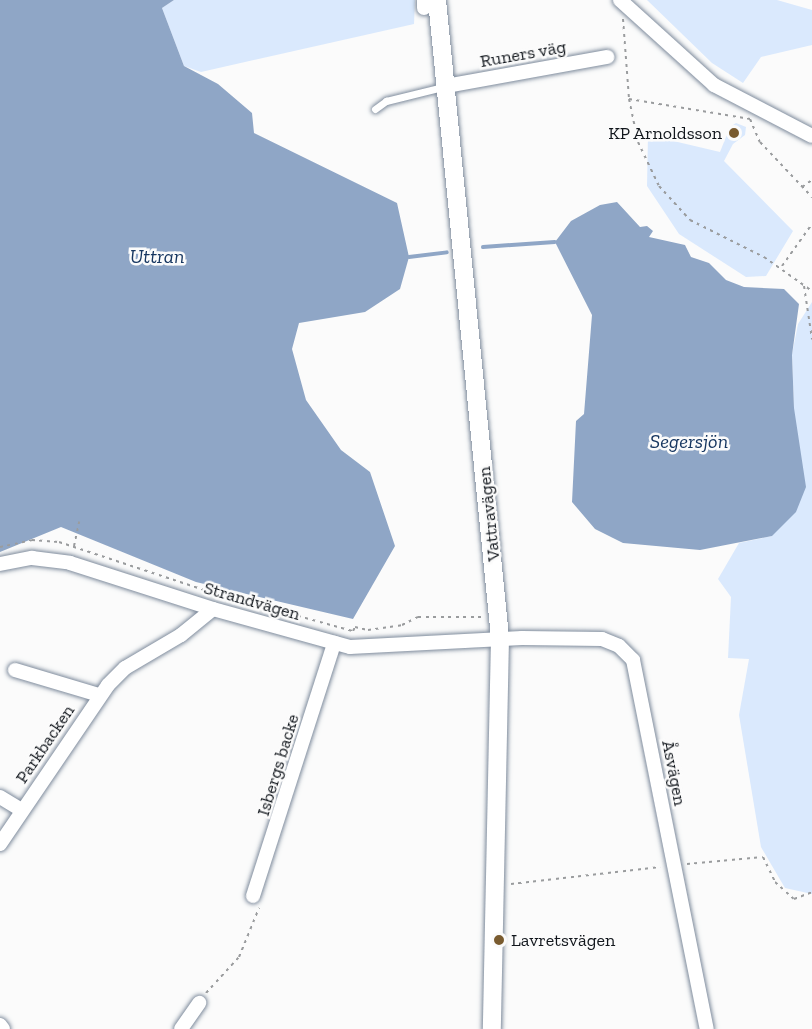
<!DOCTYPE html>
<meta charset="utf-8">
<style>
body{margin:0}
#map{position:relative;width:812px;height:1029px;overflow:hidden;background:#fbfbfb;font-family:"Zilla Slab",serif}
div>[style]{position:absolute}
.green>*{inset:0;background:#dae9fd}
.water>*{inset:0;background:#8fa6c6}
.stream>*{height:4px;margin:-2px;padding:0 2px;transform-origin:2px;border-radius:2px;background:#8fa6c6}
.path>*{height:2px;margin-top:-1px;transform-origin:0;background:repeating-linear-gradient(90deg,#9a9c9e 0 3px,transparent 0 7.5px)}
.roads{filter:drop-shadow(0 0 2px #7f8c9d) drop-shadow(0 0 2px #7f8c9d)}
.service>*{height:7px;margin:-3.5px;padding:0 3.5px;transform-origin:3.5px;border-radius:3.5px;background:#fff}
.minor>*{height:14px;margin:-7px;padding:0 7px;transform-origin:7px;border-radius:7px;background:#fff}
.tertiary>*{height:18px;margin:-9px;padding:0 9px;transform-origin:9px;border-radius:9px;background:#fff}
.dots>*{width:16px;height:16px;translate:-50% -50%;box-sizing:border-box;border:3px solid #fbfbfb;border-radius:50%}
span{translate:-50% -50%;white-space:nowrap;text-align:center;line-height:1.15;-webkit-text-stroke:5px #fbfbfb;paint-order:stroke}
.street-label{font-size:18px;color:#12171d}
.poi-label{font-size:18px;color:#12171d}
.right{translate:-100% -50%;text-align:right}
.left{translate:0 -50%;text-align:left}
.water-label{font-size:20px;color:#163660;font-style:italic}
</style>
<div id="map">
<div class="green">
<div style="clip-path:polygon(174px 0,415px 0,414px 24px,201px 72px,184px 66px,162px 8px)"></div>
<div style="clip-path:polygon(647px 0,777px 0,812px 10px,812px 45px,761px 57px,743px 83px,712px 63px)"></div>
<div style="clip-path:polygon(736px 123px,746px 127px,745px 135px,733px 144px,724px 161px,793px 231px,766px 276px,746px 277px,679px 234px,647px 186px,648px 135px,720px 152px,730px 127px)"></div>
<div style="clip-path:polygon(812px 302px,812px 894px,785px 888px,761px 847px,739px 715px,749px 659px,728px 658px,731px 597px,718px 579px,739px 543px,772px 536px,794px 408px,792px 354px,798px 324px)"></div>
</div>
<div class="water">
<div style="clip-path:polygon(0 0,174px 0,162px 8px,184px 66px,218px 84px,252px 113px,254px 133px,397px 203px,409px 257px,400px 289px,365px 312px,299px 323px,292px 349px,306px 400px,341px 450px,370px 472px,395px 546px,353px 619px,196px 582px,61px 527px,0 552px)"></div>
<div style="clip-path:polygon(617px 202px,640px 227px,647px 226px,653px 231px,649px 237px,685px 245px,691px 257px,709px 263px,726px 280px,744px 287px,784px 289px,799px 304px,792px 355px,794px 408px,806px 487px,796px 512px,772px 536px,700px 550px,623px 543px,595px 529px,572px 502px,576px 421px,584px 414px,592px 315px,555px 242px,571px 221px,600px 205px)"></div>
</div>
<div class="stream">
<div style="left:483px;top:247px;width:72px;rotate:-4deg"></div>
<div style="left:409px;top:257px;width:38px;rotate:-7deg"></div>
</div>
<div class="path">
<div style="left:623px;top:19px;width:80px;rotate:85.7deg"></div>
<div style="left:629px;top:99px;width:44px;rotate:78.2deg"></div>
<div style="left:638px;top:142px;width:49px;rotate:64.5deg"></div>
<div style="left:659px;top:186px;width:46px;rotate:47.6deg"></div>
<div style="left:690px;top:220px;width:83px;rotate:26.6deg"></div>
<div style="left:764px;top:257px;width:59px;rotate:35.3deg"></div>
<div style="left:629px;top:99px;width:123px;rotate:9.4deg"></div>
<div style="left:750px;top:119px;width:25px;rotate:67deg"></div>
<div style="left:760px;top:142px;width:76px;rotate:46.6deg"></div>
<div style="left:802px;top:187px;width:12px;rotate:-35deg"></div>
<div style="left:782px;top:266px;width:52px;rotate:-54.5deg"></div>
<div style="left:804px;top:286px;width:54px;rotate:81.4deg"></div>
<div style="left:74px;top:546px;width:25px;rotate:-78deg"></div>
<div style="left:0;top:547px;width:33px;rotate:-12deg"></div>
<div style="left:32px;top:540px;width:27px;rotate:4deg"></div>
<div style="left:59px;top:542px;width:153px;rotate:18.3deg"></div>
<div style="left:204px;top:590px;width:155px;rotate:15.4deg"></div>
<div style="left:353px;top:631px;width:4px;rotate:-63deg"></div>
<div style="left:355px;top:627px;width:13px;rotate:13deg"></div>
<div style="left:368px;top:630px;width:34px;rotate:-8deg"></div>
<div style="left:402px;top:625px;width:18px;rotate:-27deg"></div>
<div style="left:418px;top:617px;width:66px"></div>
<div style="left:687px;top:864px;width:76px;rotate:-5.3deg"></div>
<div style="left:763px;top:857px;width:28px;rotate:64deg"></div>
<div style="left:775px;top:882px;width:25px;rotate:42deg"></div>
<div style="left:794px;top:899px;width:19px;rotate:-21deg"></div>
<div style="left:511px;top:884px;width:150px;rotate:-6.5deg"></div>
<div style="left:206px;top:993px;width:49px;rotate:-47.5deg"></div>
<div style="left:239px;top:957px;width:53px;rotate:-67.8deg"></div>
</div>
<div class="roads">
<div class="service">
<div style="left:375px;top:109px;width:14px;rotate:-36deg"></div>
<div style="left:386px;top:101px;width:59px;rotate:-13.8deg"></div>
</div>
<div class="minor">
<div style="left:424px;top:0;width:8px;rotate:90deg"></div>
<div style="left:620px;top:0;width:127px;rotate:42.1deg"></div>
<div style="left:714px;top:85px;width:110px;rotate:27.5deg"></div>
<div style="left:446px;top:86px;width:164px;rotate:-10.2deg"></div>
<div style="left:0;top:564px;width:33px;rotate:-11deg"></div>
<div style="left:32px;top:558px;width:38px;rotate:7deg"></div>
<div style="left:70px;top:563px;width:150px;rotate:17.8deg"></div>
<div style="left:213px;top:609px;width:142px;rotate:15.5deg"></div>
<div style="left:350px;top:647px;width:172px;rotate:-3deg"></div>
<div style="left:522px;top:638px;width:80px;rotate:0.7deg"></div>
<div style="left:602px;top:639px;width:18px;rotate:22deg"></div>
<div style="left:619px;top:646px;width:20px;rotate:45deg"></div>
<div style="left:633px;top:660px;width:376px;rotate:78.7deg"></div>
<div style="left:15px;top:670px;width:88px;rotate:16.6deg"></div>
<div style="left:0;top:797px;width:26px;rotate:31deg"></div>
<div style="left:0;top:844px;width:192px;rotate:-55.8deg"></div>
<div style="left:108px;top:685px;width:24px;rotate:-45deg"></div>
<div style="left:125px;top:668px;width:65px;rotate:-30.5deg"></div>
<div style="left:181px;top:635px;width:41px;rotate:-39.1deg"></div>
<div style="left:253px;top:896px;width:266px;rotate:-72.2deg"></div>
<div style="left:0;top:1025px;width:5px;rotate:53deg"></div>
<div style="left:181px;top:1029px;width:32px;rotate:-55deg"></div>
</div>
<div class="tertiary">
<div style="left:437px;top:0;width:641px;rotate:84.36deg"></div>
<div style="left:500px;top:638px;width:391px;rotate:91.2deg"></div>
</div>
</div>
<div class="dots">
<div style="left:734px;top:133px;background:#795b2f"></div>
<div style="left:499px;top:940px;background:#795b2f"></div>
</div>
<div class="street-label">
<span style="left:523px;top:54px;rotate:-10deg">Runers väg</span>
<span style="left:489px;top:514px;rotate:-96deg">Vattravägen</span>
<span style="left:252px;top:601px;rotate:16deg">Strandvägen</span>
<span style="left:45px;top:744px;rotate:-56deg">Parkbacken</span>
<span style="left:278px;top:765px;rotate:-73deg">Isbergs backe</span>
<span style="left:674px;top:773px;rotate:79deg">Åsvägen</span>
</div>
<div class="poi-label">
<span class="right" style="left:722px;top:133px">KP Arnoldsson</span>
<span class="left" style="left:511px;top:940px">Lavretsvägen</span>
</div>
<div class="water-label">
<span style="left:157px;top:256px">Uttran</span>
<span style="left:689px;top:441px">Segersjön</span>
</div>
</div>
